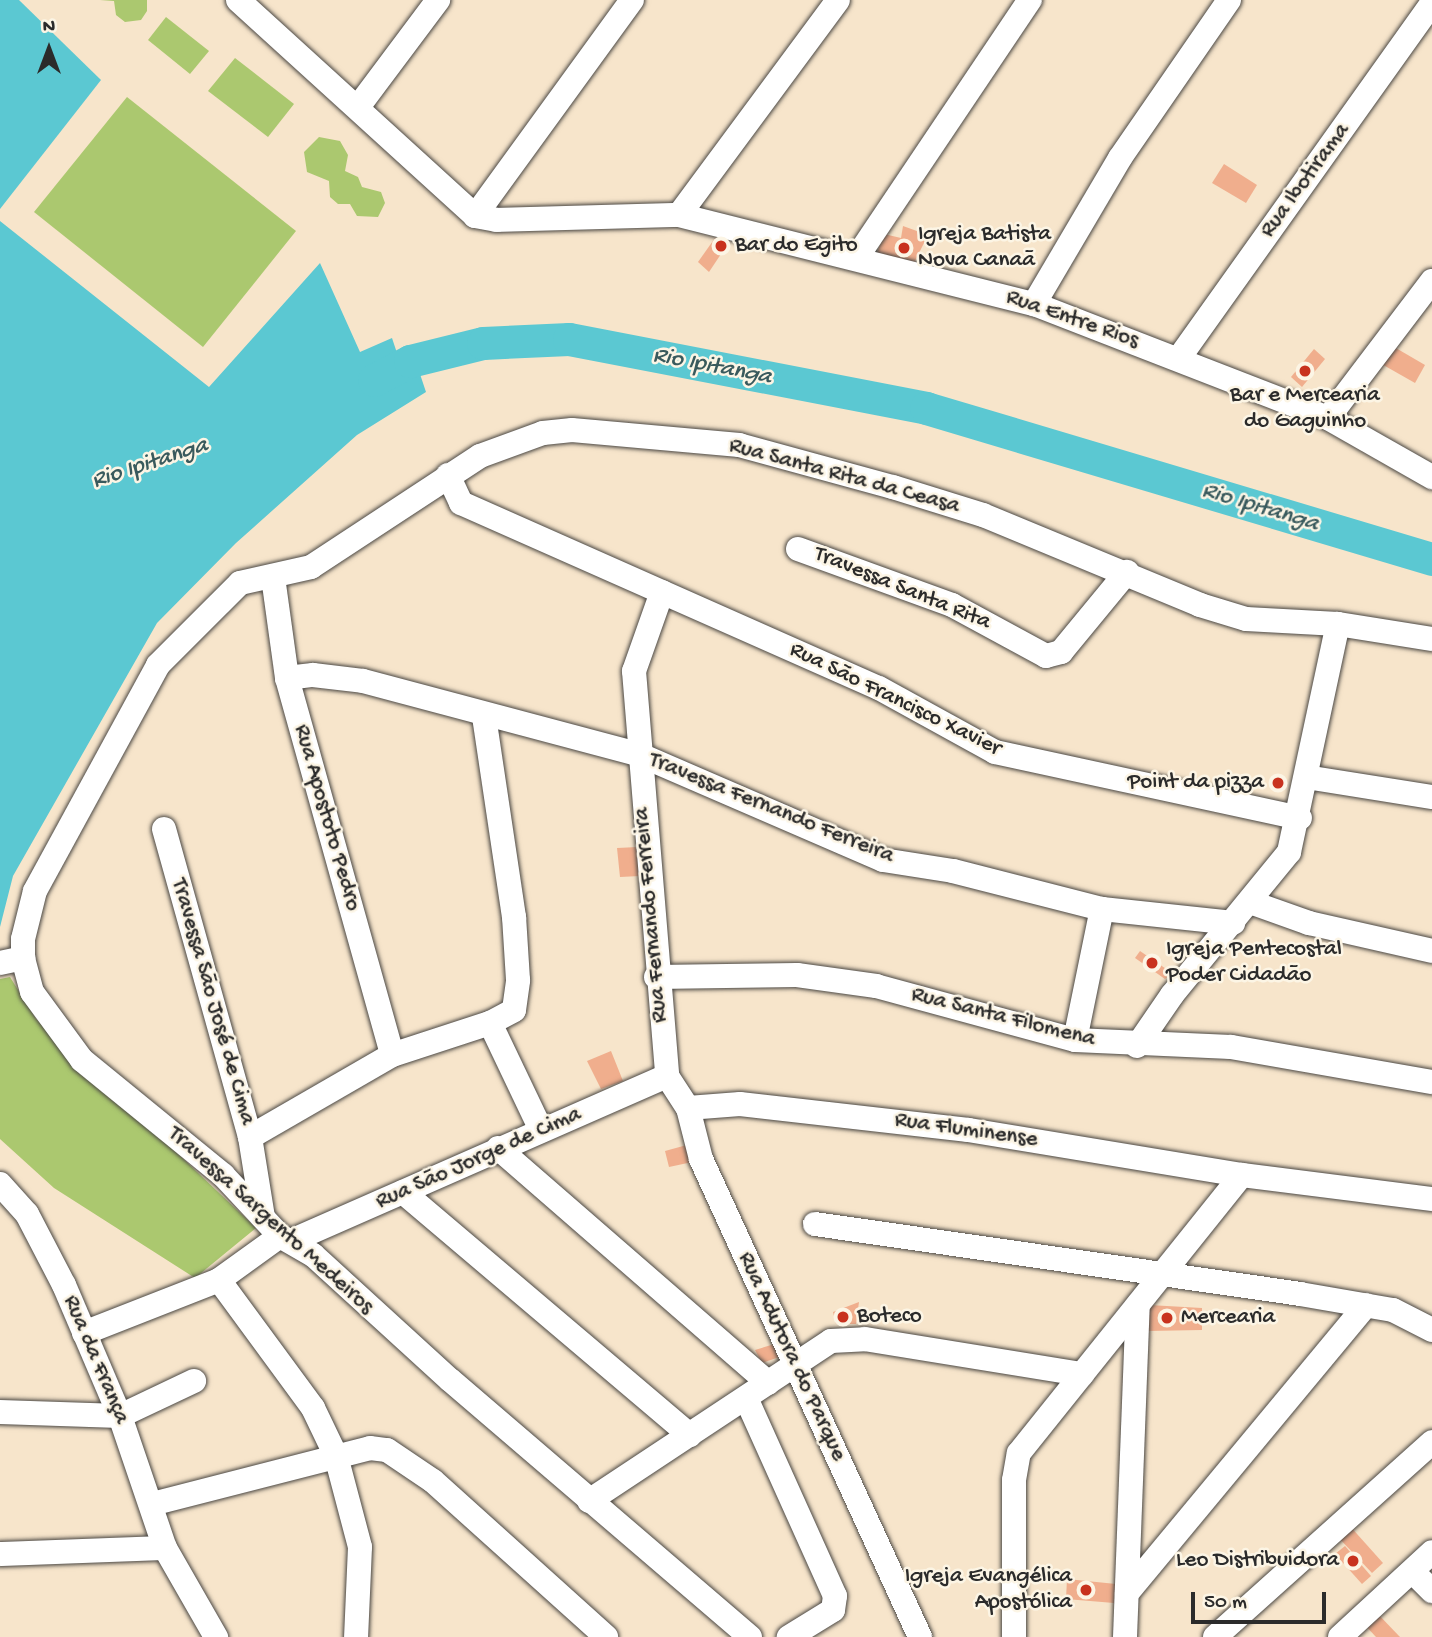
<!DOCTYPE html>
<meta charset="utf-8">
<style>
body{margin:0}
#map{position:relative;width:1432px;height:1637px;overflow:hidden;background:#f7e5cb;font-family:"Gochi Hand",sans-serif}
div>[style]{position:absolute}
.green>*{inset:0;background:#abc86f}
.water>*{inset:0;background:#5bc8d2}
.river>*{height:33px;margin:-16.5px;padding:0 16.5px;transform-origin:16.5px;border-radius:16.5px;background:#5bc8d2}
.building>*{inset:0;background:#f0ae8d}
.roads{filter:drop-shadow(0 0 2px #4a4743) drop-shadow(0 0 2px #4a4743)}
.minor>*{height:24px;margin:-12px;padding:0 12px;transform-origin:12px;border-radius:12px;background:#fff}
.dots>*{width:19px;height:19px;translate:-50% -50%;box-sizing:border-box;border:4px solid #fcf5e5;border-radius:50%}
span{translate:-50% -50%;white-space:nowrap;text-align:center;line-height:1.15;-webkit-text-stroke:5px #fcf5e5;paint-order:stroke}
.street-label{font-size:23px;color:#2b2b2b}
.poi-label{font-size:23px;color:#2b2b2b}
.left{translate:0 -50%;text-align:left}
.right{translate:-100% -50%;text-align:right}
.water-label{font-size:24px;color:#395a5d;font-style:italic}
.north{position:absolute;left:14px;top:14px;width:70px;height:70px;-webkit-text-stroke:5px #fcf5e5;paint-order:stroke;rotate:0deg;font-size:19px;font-weight:700;line-height:28px;text-align:center;color:#2b2b2b}
.north::after{content:'';display:block;margin:auto;width:24px;height:32px;background:#2b2b2b;clip-path:polygon(50% 0,100% 100%,50% 72%,0 100%)}
.scale{position:absolute;left:1191px;top:1592px;width:135px;height:32px;box-sizing:border-box;border:4px solid #2b2b2b;border-top:0;padding-left:9px;font-size:21px;line-height:24px;white-space:nowrap;color:#2b2b2b;-webkit-text-stroke:5px #fcf5e5;paint-order:stroke}
</style>
<div id="map">
<div class="green">
<div style="clip-path:polygon(100px 0,147px 0,147px 11px,141px 20px,125px 22px,116px 15px,114px 1px)"></div>
<div style="clip-path:polygon(166px 17px,209px 51px,190px 74px,148px 40px)"></div>
<div style="clip-path:polygon(235px 58px,294px 104px,268px 137px,208px 91px)"></div>
<div style="clip-path:polygon(127px 97px,296px 231px,203px 347px,34px 212px)"></div>
<div style="clip-path:polygon(319px 137px,340px 141px,348px 155px,345px 171px,358px 177px,362px 187px,381px 192px,385px 203px,378px 217px,357px 216px,350px 204px,338px 204px,330px 197px,329px 181px,307px 172px,304px 152px)"></div>
<div style="clip-path:polygon(10px 977px,36px 1019px,256px 1228px,195px 1278px,54px 1188px,0 1139px,0 979px)"></div>
</div>
<div class="water">
<div style="clip-path:polygon(0 0,19px 0,101px 80px,0 209px)"></div>
<div style="clip-path:polygon(0 221px,209px 387px,320px 263px,360px 352px,392px 338px,397px 353px,411px 347px,426px 392px,357px 435px,236px 543px,157px 623px,13px 876px,0 927px)"></div>
</div>
<div class="river">
<div style="left:374px;top:380px;width:41px;rotate:-27.8deg"></div>
<div style="left:410px;top:361px;width:75px;rotate:-13.9deg"></div>
<div style="left:483px;top:343px;width:86px;rotate:-2.7deg"></div>
<div style="left:569px;top:339px;width:364px;rotate:10.9deg"></div>
<div style="left:926px;top:408px;width:528px;rotate:16.62deg"></div>
</div>
<div class="building">
<div style="clip-path:polygon(1224px 164px,1257px 185px,1246px 203px,1212px 183px)"></div>
<div style="clip-path:polygon(903px 226px,928px 235px,914px 263px,877px 253px,884px 234px,901px 238px)"></div>
<div style="clip-path:polygon(715px 238px,729px 242px,709px 272px,698px 262px)"></div>
<div style="clip-path:polygon(1389px 344px,1425px 365px,1415px 383px,1378px 362px)"></div>
<div style="clip-path:polygon(1314px 349px,1325px 359px,1302px 387px,1291px 377px)"></div>
<div style="clip-path:polygon(638px 847px,640px 876px,620px 877px,617px 848px)"></div>
<div style="clip-path:polygon(1140px 951px,1172px 973px,1165px 979px,1135px 958px)"></div>
<div style="clip-path:polygon(611px 1051px,623px 1081px,601px 1089px,587px 1061px)"></div>
<div style="clip-path:polygon(694px 1143px,697px 1161px,669px 1167px,665px 1151px)"></div>
<div style="clip-path:polygon(859px 1302px,856px 1324px,836px 1324px,833px 1312px)"></div>
<div style="clip-path:polygon(1149px 1305px,1202px 1308px,1202px 1330px,1148px 1331px)"></div>
<div style="clip-path:polygon(778px 1343px,785px 1355px,762px 1363px,755px 1350px)"></div>
<div style="clip-path:polygon(1349px 1525px,1383px 1563px,1372px 1573px,1337px 1536px)"></div>
<div style="clip-path:polygon(1345px 1546px,1371px 1576px,1362px 1584px,1335px 1554px)"></div>
<div style="clip-path:polygon(1067px 1579px,1116px 1584px,1114px 1603px,1066px 1599px)"></div>
<div style="clip-path:polygon(1376px 1612px,1400px 1637px,1376px 1637px,1363px 1623px)"></div>
</div>
<div class="roads">
<div class="minor">
<div style="left:238px;top:0;width:321px;rotate:42.3deg"></div>
<div style="left:475px;top:216px;width:22px;rotate:10deg"></div>
<div style="left:497px;top:220px;width:182px;rotate:-1.6deg"></div>
<div style="left:679px;top:215px;width:366px;rotate:14.1deg"></div>
<div style="left:1034px;top:304px;width:315px;rotate:21.2deg"></div>
<div style="left:1328px;top:418px;width:120px;rotate:29.6deg"></div>
<div style="left:358px;top:107px;width:134px;rotate:-53.2deg"></div>
<div style="left:679px;top:215px;width:267px;rotate:-53.5deg"></div>
<div style="left:475px;top:216px;width:267px;rotate:-54deg"></div>
<div style="left:857px;top:257px;width:310px;rotate:-56.1deg"></div>
<div style="left:1034px;top:304px;width:169px;rotate:-59.5deg"></div>
<div style="left:1120px;top:158px;width:192px;rotate:-55.4deg"></div>
<div style="left:1179px;top:358px;width:436px;rotate:-54.5deg"></div>
<div style="left:1328px;top:418px;width:172px;rotate:-52.8deg"></div>
<div style="left:448px;top:475px;width:31px;rotate:65deg"></div>
<div style="left:461px;top:503px;width:457px;rotate:23.9deg"></div>
<div style="left:879px;top:688px;width:132px;rotate:28.9deg"></div>
<div style="left:995px;top:752px;width:312px;rotate:12.2deg"></div>
<div style="left:798px;top:549px;width:164px;rotate:20deg"></div>
<div style="left:952px;top:605px;width:107px;rotate:28.5deg"></div>
<div style="left:1046px;top:656px;width:16px;rotate:-15deg"></div>
<div style="left:1061px;top:652px;width:104px;rotate:-50.5deg"></div>
<div style="left:273px;top:577px;width:102px;rotate:82.1deg"></div>
<div style="left:287px;top:678px;width:391px;rotate:74.4deg"></div>
<div style="left:662px;top:592px;width:84px;rotate:109.5deg"></div>
<div style="left:634px;top:671px;width:406px;rotate:85.3deg"></div>
<div style="left:667px;top:1076px;width:38px;rotate:57deg"></div>
<div style="left:688px;top:1108px;width:53px;rotate:75.7deg"></div>
<div style="left:701px;top:1159px;width:526px;rotate:65.38deg"></div>
<div style="left:287px;top:678px;width:26px;rotate:-7deg"></div>
<div style="left:313px;top:675px;width:50px;rotate:6.8deg"></div>
<div style="left:363px;top:681px;width:285px;rotate:14.9deg"></div>
<div style="left:638px;top:754px;width:267px;rotate:23.4deg"></div>
<div style="left:883px;top:860px;width:71px;rotate:8.9deg"></div>
<div style="left:953px;top:871px;width:154px;rotate:14.3deg"></div>
<div style="left:1102px;top:909px;width:132px;rotate:6.1deg"></div>
<div style="left:1306px;top:777px;width:128px;rotate:9deg"></div>
<div style="left:164px;top:829px;width:320px;rotate:74.4deg"></div>
<div style="left:250px;top:1137px;width:81px;rotate:80.8deg"></div>
<div style="left:1250px;top:902px;width:63px;rotate:19.6deg"></div>
<div style="left:1309px;top:923px;width:126px;rotate:12.8deg"></div>
<div style="left:0;top:963px;width:24px;rotate:-12deg"></div>
<div style="left:656px;top:977px;width:141px;rotate:-0.8deg"></div>
<div style="left:797px;top:975px;width:80px;rotate:7.9deg"></div>
<div style="left:876px;top:986px;width:206px;rotate:15.2deg"></div>
<div style="left:1075px;top:1040px;width:156px;rotate:2.6deg"></div>
<div style="left:1231px;top:1047px;width:204px;rotate:9.9deg"></div>
<div style="left:490px;top:1023px;width:119px;rotate:64.5deg"></div>
<div style="left:1075px;top:1040px;width:134px;rotate:-78.4deg"></div>
<div style="left:1137px;top:1046px;width:62px;rotate:-55.5deg"></div>
<div style="left:1172px;top:995px;width:185px;rotate:-50.7deg"></div>
<div style="left:1289px;top:852px;width:233px;rotate:-77.9deg"></div>
<div style="left:688px;top:1108px;width:52px;rotate:-4.4deg"></div>
<div style="left:740px;top:1104px;width:230px;rotate:6.5deg"></div>
<div style="left:969px;top:1130px;width:277px;rotate:9.4deg"></div>
<div style="left:1242px;top:1175px;width:192px;rotate:7.2deg"></div>
<div style="left:250px;top:1137px;width:164px;rotate:-30deg"></div>
<div style="left:392px;top:1055px;width:103px;rotate:-18.1deg"></div>
<div style="left:490px;top:1023px;width:27px;rotate:-28deg"></div>
<div style="left:514px;top:1010px;width:30px;rotate:-82deg"></div>
<div style="left:518px;top:980px;width:63px;rotate:-93.6deg"></div>
<div style="left:514px;top:917px;width:203px;rotate:-98.5deg"></div>
<div style="left:498px;top:1148px;width:358px;rotate:41deg"></div>
<div style="left:0;top:1184px;width:40px;rotate:48deg"></div>
<div style="left:27px;top:1214px;width:80px;rotate:62.5deg"></div>
<div style="left:64px;top:1285px;width:142px;rotate:66.9deg"></div>
<div style="left:120px;top:1416px;width:139px;rotate:71.2deg"></div>
<div style="left:165px;top:1548px;width:103px;rotate:60.2deg"></div>
<div style="left:403px;top:1192px;width:376px;rotate:40.3deg"></div>
<div style="left:815px;top:1224px;width:490px;rotate:8.2deg"></div>
<div style="left:1300px;top:1294px;width:94px;rotate:9.8deg"></div>
<div style="left:1393px;top:1310px;width:44px;rotate:27.1deg"></div>
<div style="left:291px;top:1241px;width:411px;rotate:-23.7deg"></div>
<div style="left:219px;top:1280px;width:159px;rotate:53.7deg"></div>
<div style="left:313px;top:1408px;width:53px;rotate:64.4deg"></div>
<div style="left:336px;top:1456px;width:94px;rotate:75.2deg"></div>
<div style="left:360px;top:1547px;width:90px;rotate:92.5deg"></div>
<div style="left:84px;top:1333px;width:145px;rotate:-21.4deg"></div>
<div style="left:219px;top:1280px;width:75px;rotate:-35.8deg"></div>
<div style="left:746px;top:1398px;width:217px;rotate:65.8deg"></div>
<div style="left:835px;top:1596px;width:14px;rotate:98deg"></div>
<div style="left:833px;top:1610px;width:52px;rotate:148.5deg"></div>
<div style="left:0;top:1412px;width:120px;rotate:1.9deg"></div>
<div style="left:120px;top:1416px;width:82px;rotate:-25.3deg"></div>
<div style="left:589px;top:1501px;width:290px;rotate:-33.5deg"></div>
<div style="left:831px;top:1341px;width:34px;rotate:-3deg"></div>
<div style="left:865px;top:1339px;width:220px;rotate:9.2deg"></div>
<div style="left:152px;top:1504px;width:225px;rotate:-14.4deg"></div>
<div style="left:370px;top:1448px;width:17px;rotate:7deg"></div>
<div style="left:387px;top:1450px;width:55px;rotate:34deg"></div>
<div style="left:433px;top:1481px;width:233px;rotate:42deg"></div>
<div style="left:0;top:1554px;width:165px;rotate:-2.1deg"></div>
<div style="left:1413px;top:1572px;width:27px;rotate:45deg"></div>
<div style="left:1127px;top:1593px;width:374px;rotate:-50.3deg"></div>
<div style="left:750px;top:1637px;width:395px;rotate:-139.4deg"></div>
<div style="left:450px;top:1380px;width:185px;rotate:-137.6deg"></div>
<div style="left:313px;top:1255px;width:38px;rotate:-150deg"></div>
<div style="left:280px;top:1236px;width:83px;rotate:-133.1deg"></div>
<div style="left:223px;top:1175px;width:182px;rotate:-140.8deg"></div>
<div style="left:82px;top:1060px;width:84px;rotate:-126.3deg"></div>
<div style="left:32px;top:992px;width:35px;rotate:-105deg"></div>
<div style="left:23px;top:958px;width:19px;rotate:-90deg"></div>
<div style="left:23px;top:939px;width:49px;rotate:-76deg"></div>
<div style="left:35px;top:891px;width:257px;rotate:-61.4deg"></div>
<div style="left:158px;top:665px;width:116px;rotate:-45deg"></div>
<div style="left:240px;top:583px;width:73px;rotate:-12.7deg"></div>
<div style="left:311px;top:567px;width:202px;rotate:-33.3deg"></div>
<div style="left:480px;top:456px;width:67px;rotate:-20.1deg"></div>
<div style="left:543px;top:433px;width:29px;rotate:-6deg"></div>
<div style="left:572px;top:430px;width:168px;rotate:5.1deg"></div>
<div style="left:739px;top:445px;width:160px;rotate:15.3deg"></div>
<div style="left:893px;top:487px;width:94px;rotate:17.3deg"></div>
<div style="left:983px;top:515px;width:235px;rotate:22.5deg"></div>
<div style="left:1200px;top:605px;width:48px;rotate:16.9deg"></div>
<div style="left:1246px;top:619px;width:92px;rotate:3.1deg"></div>
<div style="left:1338px;top:624px;width:95px;rotate:9.1deg"></div>
<div style="left:1014px;top:1637px;width:157px;rotate:-90deg"></div>
<div style="left:1014px;top:1480px;width:27px;rotate:-80deg"></div>
<div style="left:1019px;top:1453px;width:356px;rotate:-51.3deg"></div>
<div style="left:1125px;top:1637px;width:332px;rotate:-87.8deg"></div>
<div style="left:1215px;top:1637px;width:292px;rotate:-41.9deg"></div>
<div style="left:1340px;top:1637px;width:125px;rotate:-42.7deg"></div>
</div>
</div>
<div class="dots">
<div style="left:721px;top:246px;background:#c8321e"></div>
<div style="left:904px;top:248px;background:#c8321e"></div>
<div style="left:1305px;top:371px;background:#c8321e"></div>
<div style="left:1278px;top:783px;background:#c8321e"></div>
<div style="left:1152px;top:963px;background:#c8321e"></div>
<div style="left:843px;top:1317px;background:#c8321e"></div>
<div style="left:1167px;top:1318px;background:#c8321e"></div>
<div style="left:1353px;top:1561px;background:#c8321e"></div>
<div style="left:1086px;top:1590px;background:#c8321e"></div>
</div>
<div class="street-label">
<span style="left:1306px;top:181px;rotate:-54deg">Rua Ibotirama</span>
<span style="left:1072px;top:320px;rotate:19deg">Rua Entre Rios</span>
<span style="left:844px;top:477px;rotate:15deg">Rua Santa Rita da Ceasa</span>
<span style="left:902px;top:589px;rotate:22deg">Travessa Santa Rita</span>
<span style="left:895px;top:700px;rotate:26deg">Rua São Francisco Xavier</span>
<span style="left:771px;top:809px;rotate:22deg">Travessa Fernando Ferreira</span>
<span style="left:326px;top:818px;rotate:74deg">Rua Apostoto Pedro</span>
<span style="left:652px;top:915px;rotate:-95deg">Rua Fernando Ferreira</span>
<span style="left:212px;top:1002px;rotate:74deg">Travessa São José de Cima</span>
<span style="left:1003px;top:1018px;rotate:14deg">Rua Santa Filomena</span>
<span style="left:966px;top:1131px;rotate:8deg">Rua Fluminense</span>
<span style="left:479px;top:1159px;rotate:-24deg">Rua São Jorge de Cima</span>
<span style="left:270px;top:1221px;rotate:42deg">Travessa Sargento Medeiros</span>
<span style="left:791px;top:1357px;rotate:65deg">Rua Adutora do Parque</span>
<span style="left:95px;top:1360px;rotate:67deg">Rua da França</span>
</div>
<div class="poi-label">
<span class="left" style="left:918px;top:248px">Igreja Batista<br>Nova Canaã</span>
<span class="left" style="left:735px;top:246px">Bar do Egito</span>
<span style="left:1305px;top:409px">Bar e Mercearia<br>do Gaguinho</span>
<span class="right" style="left:1264px;top:783px">Point da pizza</span>
<span class="left" style="left:1166px;top:963px">Igreja Pentecostal<br>Poder Cidadão</span>
<span class="left" style="left:857px;top:1317px">Boteco</span>
<span class="left" style="left:1181px;top:1318px">Mercearia</span>
<span class="right" style="left:1339px;top:1561px">Leo Distribuidora</span>
<span class="right" style="left:1072px;top:1590px">Igreja Evangélica<br>Apostólica</span>
</div>
<div class="water-label">
<span style="left:712px;top:367px;rotate:11deg">Rio Ipitanga</span>
<span style="left:150px;top:464px;rotate:-18deg">Rio Ipitanga</span>
<span style="left:1260px;top:508px;rotate:17deg">Rio Ipitanga</span>
</div>
<div class="north">N</div>
<div class="scale">50 m</div>
</div>
